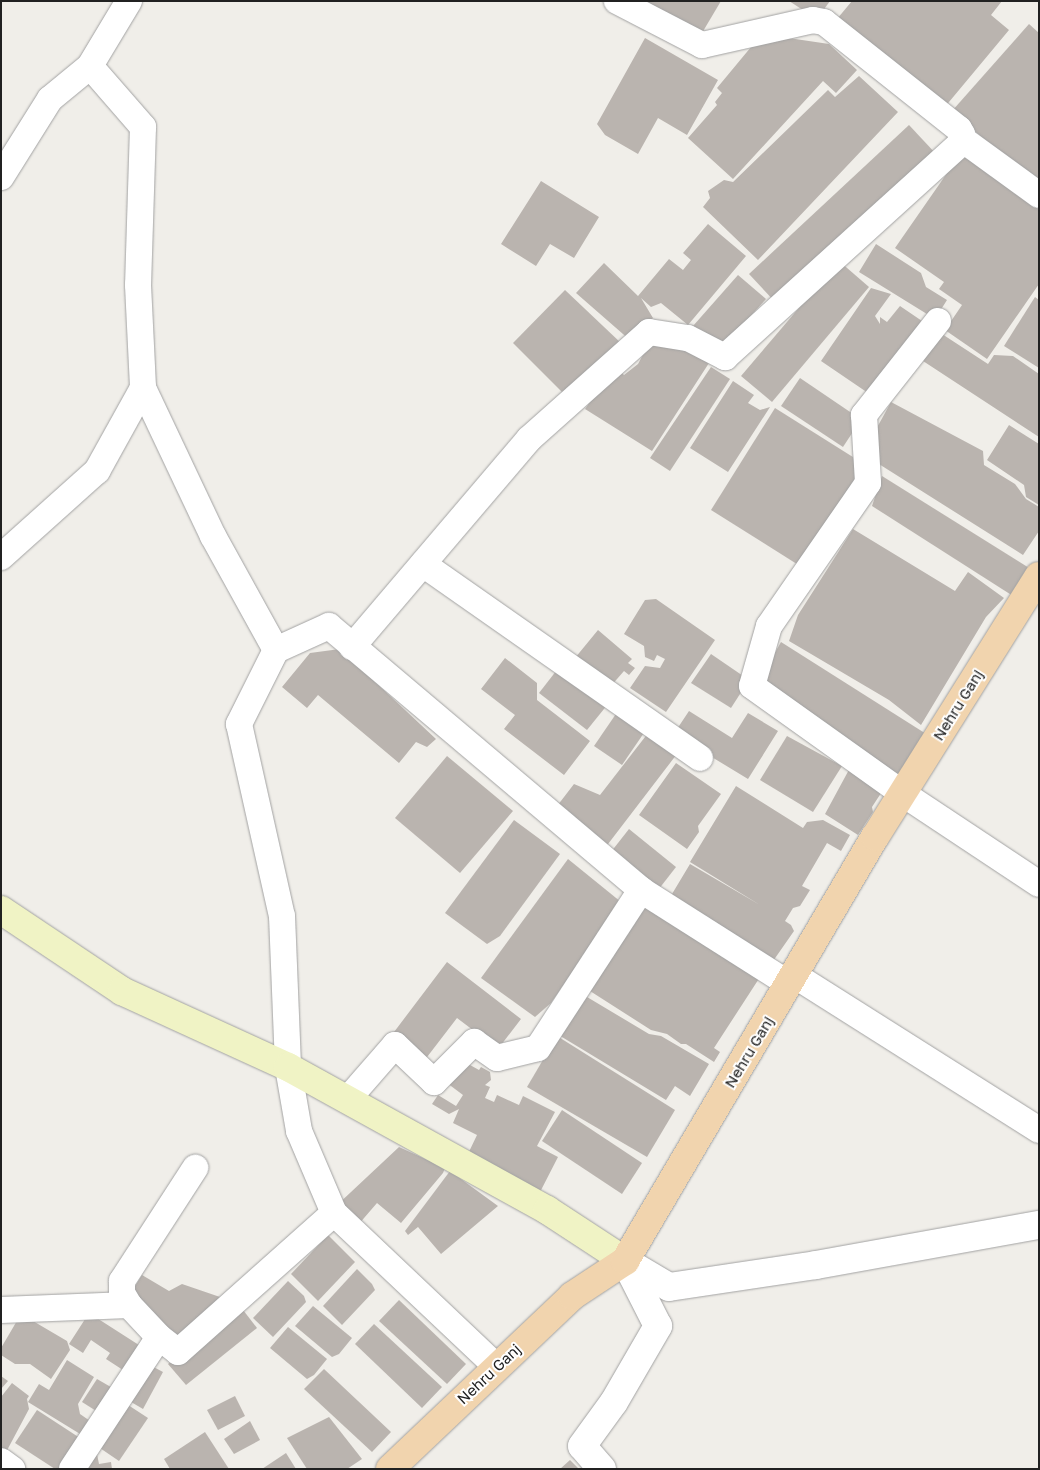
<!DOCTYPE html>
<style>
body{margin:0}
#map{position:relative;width:1040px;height:1470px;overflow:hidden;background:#f0eee9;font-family:"Golos Text",sans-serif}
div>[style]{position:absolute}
.building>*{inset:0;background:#bab4af}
.roads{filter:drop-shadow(0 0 1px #a2a2a2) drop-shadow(0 0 1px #a2a2a2)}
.minor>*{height:26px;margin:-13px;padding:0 13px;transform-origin:13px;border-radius:13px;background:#fff}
.tertiary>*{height:28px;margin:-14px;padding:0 14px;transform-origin:14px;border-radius:14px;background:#fff}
.secondary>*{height:28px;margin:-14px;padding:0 14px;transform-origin:14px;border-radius:14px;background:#f0f3c5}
.primary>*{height:28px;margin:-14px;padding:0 14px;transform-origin:14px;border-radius:14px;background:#f1d4ae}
span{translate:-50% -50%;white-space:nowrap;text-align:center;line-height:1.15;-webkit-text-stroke:4px #fff;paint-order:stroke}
.street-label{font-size:15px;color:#212121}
.frame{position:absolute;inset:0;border:2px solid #212121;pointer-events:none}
</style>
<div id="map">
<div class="building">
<div style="clip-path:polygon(639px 1px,721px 1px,699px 38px)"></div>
<div style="clip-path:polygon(789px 1px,830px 1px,822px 12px,803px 10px)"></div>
<div style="clip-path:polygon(852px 1px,1002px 1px,991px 15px,1009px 30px,944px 108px,837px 19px)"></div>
<div style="clip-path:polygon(1029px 24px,1039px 33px,1039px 188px,952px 111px)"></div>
<div style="clip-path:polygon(775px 36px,829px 44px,857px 70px,836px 93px,823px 81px,733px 179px,688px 138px,717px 105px,715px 102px,722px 93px,717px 88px,756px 41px)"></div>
<div style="clip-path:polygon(645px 38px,718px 80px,687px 135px,658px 118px,638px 154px,605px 135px,597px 124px)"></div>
<div style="clip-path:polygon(859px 76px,898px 112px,758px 260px,703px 207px,710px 198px,708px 191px,724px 180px,733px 182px,828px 90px,835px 97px)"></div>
<div style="clip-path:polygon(909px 125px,937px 155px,777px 304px,749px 274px)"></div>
<div style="clip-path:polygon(961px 153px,1039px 206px,1039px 284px,987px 359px,945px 330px,962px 305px,939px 289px,944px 282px,895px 248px)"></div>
<div style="clip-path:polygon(541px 181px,599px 217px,574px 258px,550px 244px,536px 266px,501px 244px)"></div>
<div style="clip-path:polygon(708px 224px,746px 256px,688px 325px,661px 303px,651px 307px,641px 298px,653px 318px,631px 341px,576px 293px,604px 263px,638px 296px,669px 259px,683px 270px,691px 260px,683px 253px)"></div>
<div style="clip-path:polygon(876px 244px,921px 273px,926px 287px,947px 300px,935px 319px,859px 272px)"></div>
<div style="clip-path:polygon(839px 261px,869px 287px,772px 402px,741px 376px)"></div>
<div style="clip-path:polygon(738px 275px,766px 299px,720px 350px,693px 326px)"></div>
<div style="clip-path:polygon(871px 288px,891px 294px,875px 316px,880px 324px,880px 317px,887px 322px,900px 306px,922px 321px,871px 395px,821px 361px)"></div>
<div style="clip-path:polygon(565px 290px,622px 344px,568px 398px,513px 343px)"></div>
<div style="clip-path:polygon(1035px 297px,1039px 300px,1039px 368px,1004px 346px)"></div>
<div style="clip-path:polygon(942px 334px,988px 364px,994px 355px,1013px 356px,1039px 374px,1039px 437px,923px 361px)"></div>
<div style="clip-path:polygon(667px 338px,709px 363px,652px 451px,585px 409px,615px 366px,624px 375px,638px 364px,646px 349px)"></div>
<div style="clip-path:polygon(711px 367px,730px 379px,670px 471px,650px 458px)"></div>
<div style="clip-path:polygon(800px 378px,856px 416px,860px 421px,843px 447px,781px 406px)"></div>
<div style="clip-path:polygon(733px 381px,754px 395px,748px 403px,760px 410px,770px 407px,728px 472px,690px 448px)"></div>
<div style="clip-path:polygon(891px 402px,983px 451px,984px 465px,1015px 484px,1026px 499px,1039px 507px,1039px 531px,1023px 555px,871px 459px,874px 433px)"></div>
<div style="clip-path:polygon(775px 408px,864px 464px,800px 566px,711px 510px)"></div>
<div style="clip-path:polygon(1009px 425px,1039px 444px,1039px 505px,1026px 497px,1024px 485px,987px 460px)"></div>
<div style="clip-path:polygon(882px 476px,1034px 571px,1013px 596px,872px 506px)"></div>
<div style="clip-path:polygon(853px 529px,955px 591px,968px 572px,1004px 598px,986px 617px,921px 725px,889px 700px,789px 641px,798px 615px)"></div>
<div style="clip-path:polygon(656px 599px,715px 640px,666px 712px,630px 688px,645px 666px,660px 668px,665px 659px,657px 655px,654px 661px,645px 657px,644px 646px,624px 634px,645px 600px)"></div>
<div style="clip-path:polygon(598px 630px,632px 659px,628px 663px,635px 668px,629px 675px,624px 671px,610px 687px,575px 658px)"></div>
<div style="clip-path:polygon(781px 642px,931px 737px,900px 785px,759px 681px)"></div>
<div style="clip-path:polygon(340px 649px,436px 739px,427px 747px,416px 742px,399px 763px,318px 695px,307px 708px,282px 687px,310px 653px)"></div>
<div style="clip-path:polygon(711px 654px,749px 680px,731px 708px,691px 683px)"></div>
<div style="clip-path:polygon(505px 658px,537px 683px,537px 700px,590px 741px,564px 775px,504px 729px,515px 715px,481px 689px)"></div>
<div style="clip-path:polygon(560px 666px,608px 704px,587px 730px,539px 693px)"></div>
<div style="clip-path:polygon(620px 708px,648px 727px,622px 765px,594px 746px)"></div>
<div style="clip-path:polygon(689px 711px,732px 738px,748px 713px,778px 731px,748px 779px,692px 745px,677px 729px)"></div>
<div style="clip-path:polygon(652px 728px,680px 750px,605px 848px,554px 810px,574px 784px,600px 795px)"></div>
<div style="clip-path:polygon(787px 736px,842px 766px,813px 812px,760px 780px)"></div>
<div style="clip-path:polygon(447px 756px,513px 811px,460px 873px,395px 818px)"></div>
<div style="clip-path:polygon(676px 763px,721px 794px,698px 826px,699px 832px,687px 849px,639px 815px)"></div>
<div style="clip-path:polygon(851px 766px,885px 787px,872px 807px,873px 812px,858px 835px,825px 814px)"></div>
<div style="clip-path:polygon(736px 786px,803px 828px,807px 822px,823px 820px,850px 835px,841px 851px,827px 843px,802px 886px,810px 890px,800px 906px,793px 908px,785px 921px,791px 925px,794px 931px,771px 964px,666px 904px,690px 864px,760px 905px,690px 862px)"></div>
<div style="clip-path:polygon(514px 820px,560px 854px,500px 936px,487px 944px,445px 913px)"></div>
<div style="clip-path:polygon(629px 829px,676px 867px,655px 894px,607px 857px)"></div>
<div style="clip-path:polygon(568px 859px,621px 902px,551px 1003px,535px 1017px,481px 978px)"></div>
<div style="clip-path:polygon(648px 901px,762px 974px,714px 1048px,720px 1052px,714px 1062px,686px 1044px,681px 1044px,667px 1034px,651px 1030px,590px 991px)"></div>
<div style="clip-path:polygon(447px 962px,521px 1019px,498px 1049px,457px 1018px,424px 1061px,391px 1036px)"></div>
<div style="clip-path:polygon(582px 994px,649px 1034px,661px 1036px,709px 1064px,690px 1096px,675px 1086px,666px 1100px,557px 1034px)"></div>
<div style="clip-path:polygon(557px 1036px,675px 1110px,647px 1157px,527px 1087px)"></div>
<div style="clip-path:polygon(461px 1060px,479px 1070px,481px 1067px,490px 1072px,491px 1080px,485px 1085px,490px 1087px,485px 1098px,494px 1102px,497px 1095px,519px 1105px,523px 1096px,555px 1112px,537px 1146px,558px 1157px,538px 1196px,466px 1158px,477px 1135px,453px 1123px,459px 1109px,449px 1114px,432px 1104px,438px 1095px,456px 1106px,463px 1095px,447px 1083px)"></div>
<div style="clip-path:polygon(562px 1110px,642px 1163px,622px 1194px,542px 1141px)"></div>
<div style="clip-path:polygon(399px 1147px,445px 1168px,443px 1173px,401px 1223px,377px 1203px,358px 1225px,335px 1207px)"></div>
<div style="clip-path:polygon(450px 1171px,498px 1206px,441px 1254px,418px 1227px,408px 1235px,405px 1231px)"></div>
<div style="clip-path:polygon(328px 1235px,355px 1262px,318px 1301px,291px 1274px)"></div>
<div style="clip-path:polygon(357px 1269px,372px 1284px,375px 1290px,342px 1325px,323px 1306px)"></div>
<div style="clip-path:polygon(142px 1275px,169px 1291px,182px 1284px,220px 1297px,177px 1343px,129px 1296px)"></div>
<div style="clip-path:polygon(288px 1281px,304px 1296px,306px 1302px,273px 1337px,253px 1318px)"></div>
<div style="clip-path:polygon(399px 1300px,466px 1364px,447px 1384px,379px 1321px)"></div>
<div style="clip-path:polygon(240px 1306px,257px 1328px,186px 1385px,168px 1364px)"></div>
<div style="clip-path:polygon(313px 1306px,352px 1338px,339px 1354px,332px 1357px,295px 1326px)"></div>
<div style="clip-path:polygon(89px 1313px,142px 1347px,126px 1372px,106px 1359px,110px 1353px,91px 1340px,83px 1353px,69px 1344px)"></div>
<div style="clip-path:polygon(21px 1314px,67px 1341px,70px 1350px,51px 1379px,30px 1364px,15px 1364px,1px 1355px,1px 1348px)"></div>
<div style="clip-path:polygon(374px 1324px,442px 1387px,422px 1408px,355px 1344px)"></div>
<div style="clip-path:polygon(288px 1327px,327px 1359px,314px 1375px,307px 1379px,270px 1348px)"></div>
<div style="clip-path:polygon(67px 1360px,94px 1377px,78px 1404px,80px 1414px,93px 1423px,85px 1437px,28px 1402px,39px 1384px,49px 1390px)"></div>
<div style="clip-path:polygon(146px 1363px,163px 1372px,143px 1409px,126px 1399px)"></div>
<div style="clip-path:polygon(324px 1369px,391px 1432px,372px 1452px,304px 1389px)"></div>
<div style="clip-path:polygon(1px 1376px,8px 1381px,1px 1389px)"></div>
<div style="clip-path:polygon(97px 1379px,116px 1390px,101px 1414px,82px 1402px)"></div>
<div style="clip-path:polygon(12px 1383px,29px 1396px,27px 1399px,29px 1409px,4px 1456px,1px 1454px,1px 1397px)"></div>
<div style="clip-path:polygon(235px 1396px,245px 1416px,218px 1430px,207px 1410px)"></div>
<div style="clip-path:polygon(122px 1401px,148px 1418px,119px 1461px,94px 1444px)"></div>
<div style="clip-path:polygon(37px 1410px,83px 1440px,69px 1469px,55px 1469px,15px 1443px)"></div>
<div style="clip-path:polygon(329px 1417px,362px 1459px,347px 1469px,307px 1469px,287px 1438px)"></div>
<div style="clip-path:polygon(250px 1421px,260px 1440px,234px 1454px,224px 1439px)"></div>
<div style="clip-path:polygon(205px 1432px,229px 1469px,170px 1469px,164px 1459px)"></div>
<div style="clip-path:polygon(286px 1453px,296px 1469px,262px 1469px)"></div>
<div style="clip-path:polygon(97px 1454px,99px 1464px,111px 1462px,112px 1469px,74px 1469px)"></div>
<div style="clip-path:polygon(570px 1460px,579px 1469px,560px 1469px)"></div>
</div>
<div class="roads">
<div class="minor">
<div style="left:129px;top:1px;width:76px;rotate:121deg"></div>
<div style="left:90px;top:66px;width:81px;rotate:49deg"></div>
<div style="left:143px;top:127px;width:158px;rotate:91.8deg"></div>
<div style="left:138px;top:285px;width:103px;rotate:87.2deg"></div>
<div style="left:143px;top:388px;width:164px;rotate:64.7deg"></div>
<div style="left:213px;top:536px;width:130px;rotate:61.1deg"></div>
<div style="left:276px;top:650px;width:83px;rotate:116.6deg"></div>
<div style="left:239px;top:724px;width:197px;rotate:77.4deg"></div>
<div style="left:282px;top:916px;width:151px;rotate:87.7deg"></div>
<div style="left:288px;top:1067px;width:65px;rotate:80.2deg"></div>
<div style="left:299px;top:1131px;width:89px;rotate:66.9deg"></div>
<div style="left:962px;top:139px;width:95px;rotate:36deg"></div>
<div style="left:1px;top:177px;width:92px;rotate:-57.9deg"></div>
<div style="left:50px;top:99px;width:52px;rotate:-39.5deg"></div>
<div style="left:938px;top:321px;width:120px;rotate:128.2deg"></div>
<div style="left:864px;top:415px;width:68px;rotate:86.6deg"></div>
<div style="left:868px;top:483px;width:174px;rotate:124.7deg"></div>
<div style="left:769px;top:626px;width:62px;rotate:105.8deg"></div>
<div style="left:752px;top:686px;width:184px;rotate:35.5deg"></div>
<div style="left:902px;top:793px;width:164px;rotate:33.6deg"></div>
<div style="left:1px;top:557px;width:129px;rotate:-41.9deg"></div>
<div style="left:97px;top:471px;width:95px;rotate:-61deg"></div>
<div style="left:423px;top:564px;width:338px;rotate:35deg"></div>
<div style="left:352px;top:647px;width:273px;rotate:-49.6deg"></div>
<div style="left:529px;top:439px;width:161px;rotate:-41.7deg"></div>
<div style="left:649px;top:332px;width:39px;rotate:9deg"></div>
<div style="left:688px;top:338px;width:42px;rotate:27.2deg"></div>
<div style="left:725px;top:357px;width:317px;rotate:-42.2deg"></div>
<div style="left:960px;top:144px;width:10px;rotate:-79deg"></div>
<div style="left:962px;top:134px;width:6px;rotate:-121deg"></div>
<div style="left:959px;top:129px;width:172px;rotate:-141.6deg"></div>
<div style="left:824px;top:22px;width:11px;rotate:-170deg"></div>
<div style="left:813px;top:20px;width:114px;rotate:167.3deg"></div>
<div style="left:702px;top:45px;width:96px;rotate:-152.6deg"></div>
<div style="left:276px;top:650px;width:58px;rotate:-24.4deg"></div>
<div style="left:329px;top:626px;width:409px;rotate:40.2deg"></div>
<div style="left:641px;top:890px;width:175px;rotate:32.4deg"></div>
<div style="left:794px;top:975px;width:290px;rotate:32.3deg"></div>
<div style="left:347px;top:1100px;width:73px;rotate:-48.9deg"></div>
<div style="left:395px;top:1045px;width:54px;rotate:43.5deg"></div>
<div style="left:434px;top:1082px;width:57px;rotate:-45deg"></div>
<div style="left:474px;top:1042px;width:28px;rotate:35deg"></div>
<div style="left:497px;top:1058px;width:42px;rotate:-13.7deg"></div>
<div style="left:538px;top:1048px;width:189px;rotate:-56.9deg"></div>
<div style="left:1px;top:1310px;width:128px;rotate:-2.2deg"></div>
<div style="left:159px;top:1337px;width:44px;rotate:-133.2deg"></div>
<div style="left:129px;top:1305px;width:14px;rotate:-120deg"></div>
<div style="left:122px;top:1293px;width:12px;rotate:-90deg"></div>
<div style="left:122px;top:1281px;width:135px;rotate:-57.1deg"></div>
<div style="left:1px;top:1461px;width:14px;rotate:36deg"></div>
<div style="left:72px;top:1469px;width:158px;rotate:-56.6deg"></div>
<div style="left:159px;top:1337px;width:24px;rotate:38deg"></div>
<div style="left:178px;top:1352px;width:209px;rotate:-41.7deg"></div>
<div style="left:334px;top:1213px;width:224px;rotate:43.4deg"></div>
</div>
<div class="tertiary">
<div style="left:625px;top:1261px;width:51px;rotate:30.6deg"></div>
<div style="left:669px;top:1287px;width:149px;rotate:-8.5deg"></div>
<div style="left:816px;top:1265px;width:227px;rotate:-10.2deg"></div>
<div style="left:602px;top:1469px;width:30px;rotate:-131deg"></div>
<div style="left:582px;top:1446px;width:54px;rotate:-54deg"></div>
<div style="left:614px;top:1402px;width:88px;rotate:-59.9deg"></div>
<div style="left:658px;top:1326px;width:73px;rotate:-116.9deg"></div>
</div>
<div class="secondary">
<div style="left:1px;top:910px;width:146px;rotate:33.8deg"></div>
<div style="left:122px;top:991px;width:183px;rotate:24.6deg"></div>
<div style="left:288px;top:1067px;width:296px;rotate:28.9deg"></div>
<div style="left:547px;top:1210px;width:93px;rotate:33.2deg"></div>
</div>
<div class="primary">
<div style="left:390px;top:1469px;width:251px;rotate:-43.5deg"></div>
<div style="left:572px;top:1296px;width:64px;rotate:-33.4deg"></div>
<div style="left:625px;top:1261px;width:492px;rotate:-59.5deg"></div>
<div style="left:875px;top:837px;width:308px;rotate:-57.9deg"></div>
</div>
</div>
<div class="street-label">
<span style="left:958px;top:705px;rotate:-58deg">Nehru Ganj</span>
<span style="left:749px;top:1052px;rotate:-59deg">Nehru Ganj</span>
<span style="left:489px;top:1374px;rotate:-43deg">Nehru Ganj</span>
</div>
<div class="frame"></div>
</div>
